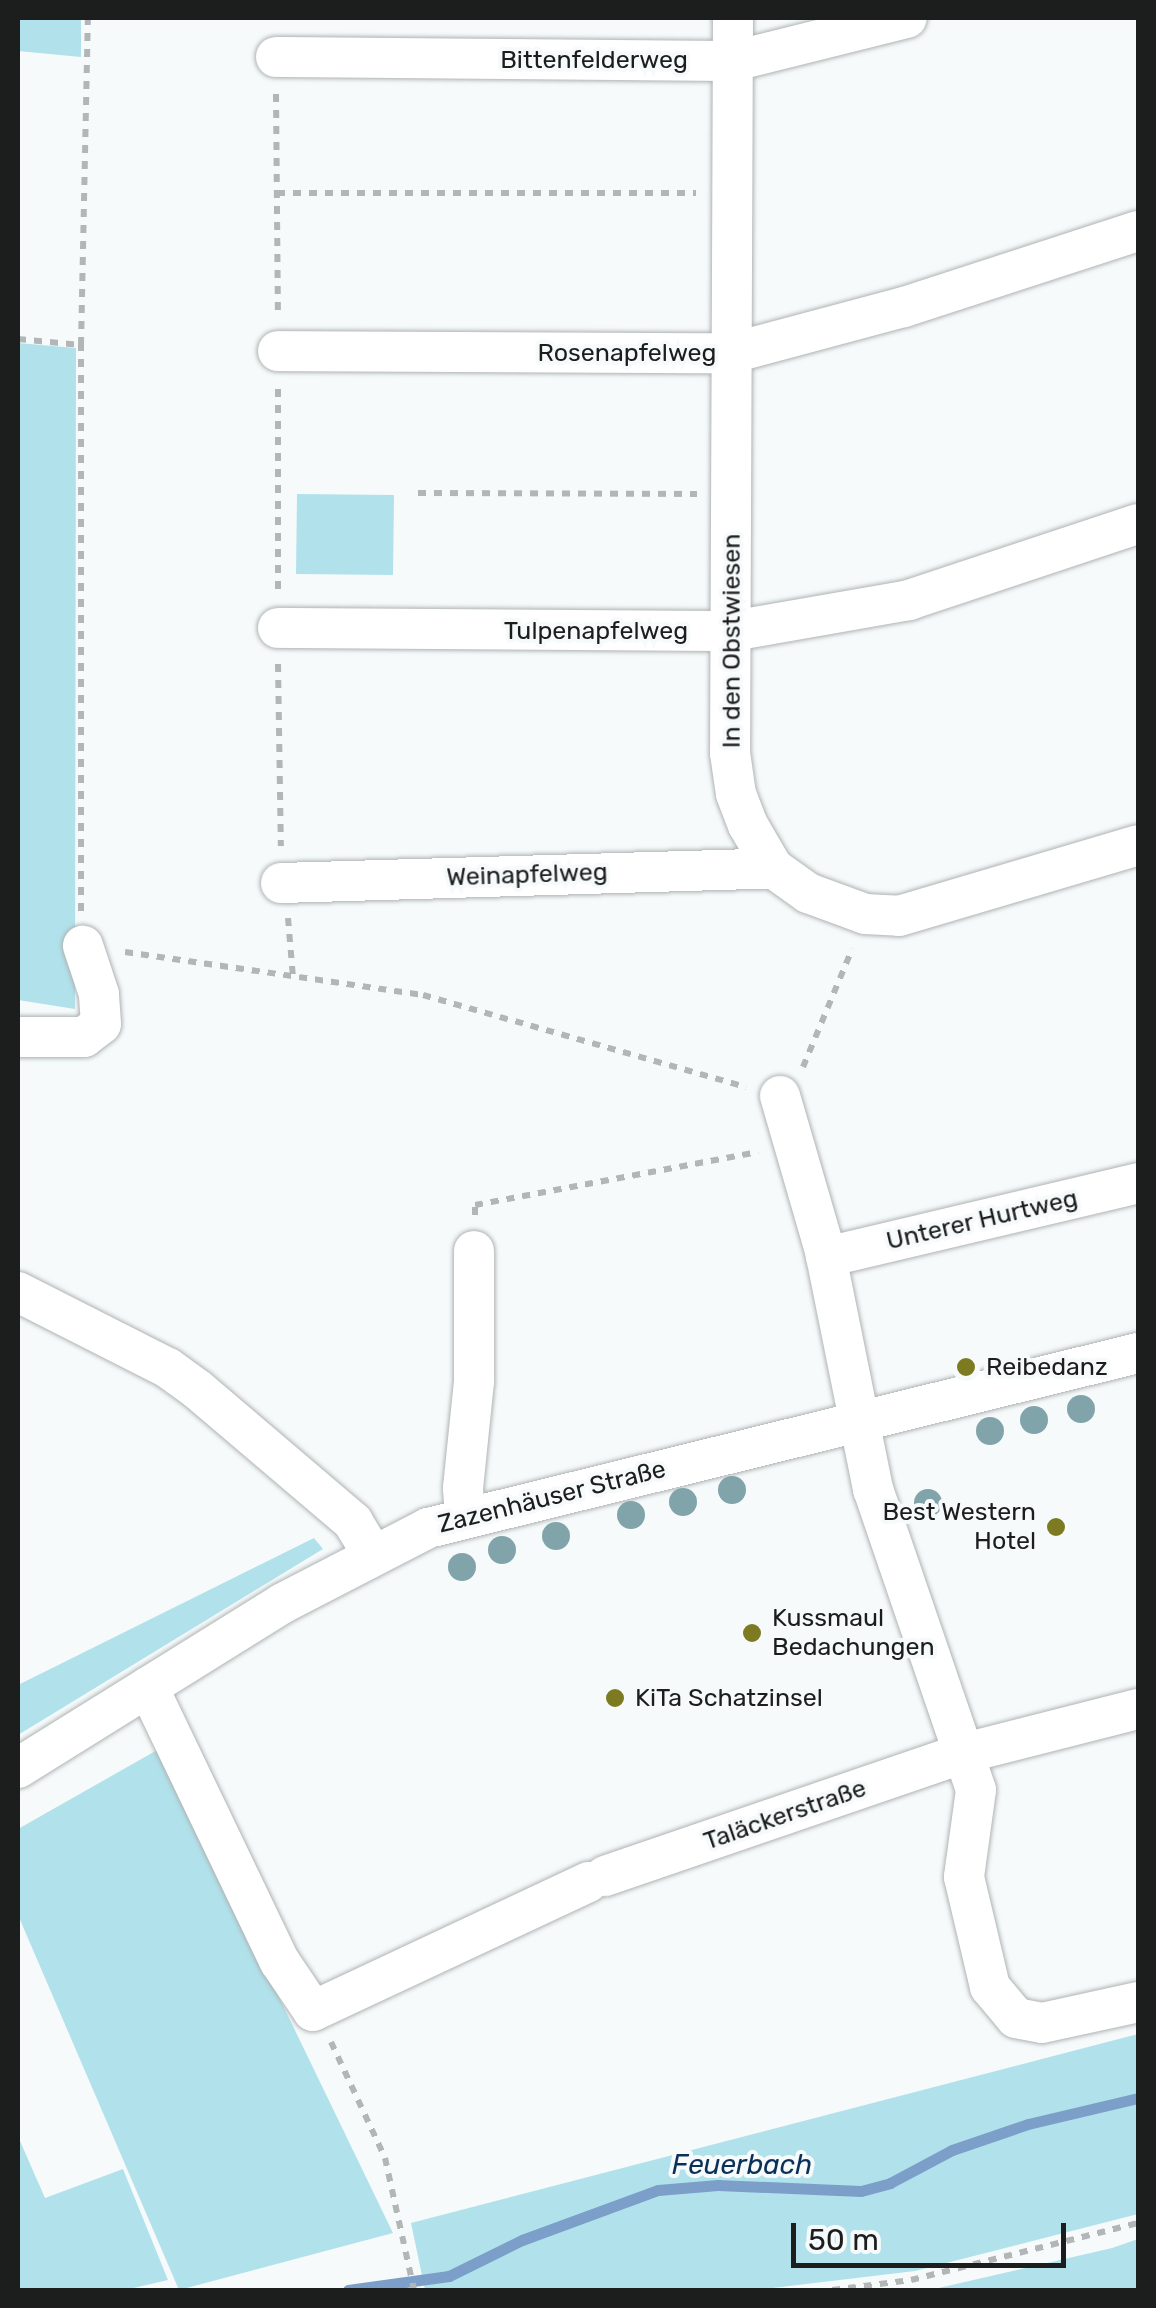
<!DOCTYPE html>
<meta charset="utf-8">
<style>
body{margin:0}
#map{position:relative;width:1156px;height:2308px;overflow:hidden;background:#f6fafb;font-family:Rubik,sans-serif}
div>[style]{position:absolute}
.green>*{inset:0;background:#b1e2ec}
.stream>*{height:11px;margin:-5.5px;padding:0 5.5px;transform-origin:5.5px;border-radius:5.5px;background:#7c9fc9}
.path>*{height:6px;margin-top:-3px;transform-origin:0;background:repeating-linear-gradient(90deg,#b3b6b7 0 8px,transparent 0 16px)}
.roads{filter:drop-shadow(0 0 2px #afb3b3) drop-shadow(0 0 2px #afb3b3)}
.minor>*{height:40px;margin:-20px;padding:0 20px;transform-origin:20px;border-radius:20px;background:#fff}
.trees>*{width:28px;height:28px;margin:-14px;border-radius:50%;background:#81a4aa}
.dots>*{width:28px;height:28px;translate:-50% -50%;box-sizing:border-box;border:5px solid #f6fafb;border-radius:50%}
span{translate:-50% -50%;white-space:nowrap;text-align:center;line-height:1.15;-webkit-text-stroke:8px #f6fafb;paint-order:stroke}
.street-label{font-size:25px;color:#1c1e1e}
.poi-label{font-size:25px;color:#1c1e1e}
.left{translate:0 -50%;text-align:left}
.right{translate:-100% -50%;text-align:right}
.water-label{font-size:28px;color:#0b3058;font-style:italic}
.frame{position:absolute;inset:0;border:20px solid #1c1e1e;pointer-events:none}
.scale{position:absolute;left:791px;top:2223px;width:275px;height:45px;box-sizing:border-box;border:5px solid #1c1e1e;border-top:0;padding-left:12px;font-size:30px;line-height:35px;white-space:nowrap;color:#1c1e1e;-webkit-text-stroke:8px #f6fafb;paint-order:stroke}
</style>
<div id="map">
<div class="green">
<div style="clip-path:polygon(18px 18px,81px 18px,81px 57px,18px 51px)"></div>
<div style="clip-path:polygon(18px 343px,76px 348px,75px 1009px,18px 1000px)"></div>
<div style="clip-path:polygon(297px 494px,394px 495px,393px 575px,296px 574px)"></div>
<div style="clip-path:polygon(314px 1538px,323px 1549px,18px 1735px,18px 1685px)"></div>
<div style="clip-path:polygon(159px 1749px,393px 2233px,179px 2290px,18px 1915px,18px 1829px)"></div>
<div style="clip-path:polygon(1138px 2034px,1138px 2214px,915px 2271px,756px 2290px,425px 2290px,411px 2223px)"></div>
<div style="clip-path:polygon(20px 2141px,45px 2198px,123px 2169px,168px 2280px,125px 2290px,18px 2290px)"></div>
<div style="clip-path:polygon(1138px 2239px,1138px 2290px,930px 2290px,1112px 2248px)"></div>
</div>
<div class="stream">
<div style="left:348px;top:2290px;width:102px;rotate:-7.9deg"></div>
<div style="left:449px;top:2276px;width:81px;rotate:-26.3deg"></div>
<div style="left:522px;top:2240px;width:145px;rotate:-20.2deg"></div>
<div style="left:658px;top:2190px;width:60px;rotate:-4.8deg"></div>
<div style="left:718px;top:2185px;width:143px;rotate:2.4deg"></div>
<div style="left:861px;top:2191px;width:30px;rotate:-15deg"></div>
<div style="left:890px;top:2183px;width:70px;rotate:-28deg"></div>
<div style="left:952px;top:2150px;width:80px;rotate:-18.9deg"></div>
<div style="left:1028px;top:2124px;width:113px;rotate:-13.3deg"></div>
</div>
<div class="path">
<div style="left:276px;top:94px;width:222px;rotate:89.5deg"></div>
<div style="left:277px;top:193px;width:419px"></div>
<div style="left:18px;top:339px;width:63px;rotate:5.4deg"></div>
<div style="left:278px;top:389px;width:202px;rotate:90deg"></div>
<div style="left:418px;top:493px;width:279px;rotate:0.2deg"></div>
<div style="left:278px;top:664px;width:182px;rotate:89.1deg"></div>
<div style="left:81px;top:911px;width:566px;rotate:-90deg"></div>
<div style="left:81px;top:345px;width:327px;rotate:-88.8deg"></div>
<div style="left:288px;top:918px;width:60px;rotate:85.2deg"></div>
<div style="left:125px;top:952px;width:301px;rotate:8.2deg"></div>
<div style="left:423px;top:995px;width:336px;rotate:15.9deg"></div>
<div style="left:803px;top:1067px;width:128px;rotate:-67.4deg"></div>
<div style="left:475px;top:1215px;width:10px;rotate:-90deg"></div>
<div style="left:475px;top:1205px;width:288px;rotate:-10.6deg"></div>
<div style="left:331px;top:2042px;width:128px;rotate:65deg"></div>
<div style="left:385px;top:2158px;width:135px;rotate:77.6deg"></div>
<div style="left:832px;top:2290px;width:80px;rotate:-7.2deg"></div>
<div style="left:911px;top:2280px;width:234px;rotate:-14.1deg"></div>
</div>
<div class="roads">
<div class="minor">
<div style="left:733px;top:18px;width:735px;rotate:90.23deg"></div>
<div style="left:730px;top:753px;width:41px;rotate:81.7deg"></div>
<div style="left:736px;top:794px;width:33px;rotate:69deg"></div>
<div style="left:748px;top:825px;width:50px;rotate:59.8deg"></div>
<div style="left:773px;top:868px;width:43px;rotate:35.5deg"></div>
<div style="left:808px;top:893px;width:61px;rotate:20.2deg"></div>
<div style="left:865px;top:914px;width:34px;rotate:3deg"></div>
<div style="left:899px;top:916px;width:249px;rotate:-16.5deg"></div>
<div style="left:276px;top:57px;width:458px;rotate:0.5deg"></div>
<div style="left:734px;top:61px;width:178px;rotate:-14deg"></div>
<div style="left:278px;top:351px;width:454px;rotate:0.3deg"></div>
<div style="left:732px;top:353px;width:178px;rotate:-15deg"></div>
<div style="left:904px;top:307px;width:246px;rotate:-18deg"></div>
<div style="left:278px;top:628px;width:454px;rotate:0.4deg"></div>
<div style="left:732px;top:631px;width:180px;rotate:-9.9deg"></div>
<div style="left:909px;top:600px;width:241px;rotate:-18.4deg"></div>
<div style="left:281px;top:883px;width:492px;rotate:-1.7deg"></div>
<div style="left:18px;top:1037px;width:66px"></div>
<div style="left:84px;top:1037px;width:21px;rotate:-37deg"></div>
<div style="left:101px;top:1024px;width:30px;rotate:-94deg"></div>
<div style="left:99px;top:994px;width:51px;rotate:-108.4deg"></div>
<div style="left:780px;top:1096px;width:161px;rotate:73.8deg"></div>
<div style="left:825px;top:1251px;width:243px;rotate:78.6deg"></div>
<div style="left:873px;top:1489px;width:318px;rotate:71.1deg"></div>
<div style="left:976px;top:1790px;width:88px;rotate:97.9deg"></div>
<div style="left:964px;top:1877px;width:113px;rotate:76.7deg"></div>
<div style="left:990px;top:1987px;width:40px;rotate:50deg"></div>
<div style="left:1016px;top:2018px;width:26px;rotate:11deg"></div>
<div style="left:1042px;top:2023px;width:98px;rotate:-12.3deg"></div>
<div style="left:826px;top:1257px;width:321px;rotate:-13.3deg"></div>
<div style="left:18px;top:1292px;width:168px;rotate:26.9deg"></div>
<div style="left:168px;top:1368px;width:36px;rotate:36deg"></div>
<div style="left:197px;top:1389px;width:205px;rotate:40.4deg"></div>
<div style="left:353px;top:1522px;width:37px;rotate:59deg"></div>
<div style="left:465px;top:1517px;width:29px;rotate:-94deg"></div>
<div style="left:463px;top:1488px;width:108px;rotate:-84.1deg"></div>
<div style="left:474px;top:1381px;width:130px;rotate:-90deg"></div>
<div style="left:148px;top:1687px;width:305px;rotate:64.4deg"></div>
<div style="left:280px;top:1962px;width:59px;rotate:56deg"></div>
<div style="left:313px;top:2011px;width:304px;rotate:-25.1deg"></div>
<div style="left:18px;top:1768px;width:312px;rotate:-31.9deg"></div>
<div style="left:283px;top:1603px;width:163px;rotate:-27.3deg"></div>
<div style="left:428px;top:1528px;width:731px;rotate:-13.85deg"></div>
<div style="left:605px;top:1876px;width:380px;rotate:-18.9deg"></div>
<div style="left:965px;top:1753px;width:179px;rotate:-14.3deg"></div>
</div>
</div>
<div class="trees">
<div style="left:1081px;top:1409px"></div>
<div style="left:1034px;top:1420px"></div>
<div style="left:990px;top:1431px"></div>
<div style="left:732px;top:1490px"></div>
<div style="left:683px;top:1502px"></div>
<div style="left:928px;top:1503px"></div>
<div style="left:631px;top:1515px"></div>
<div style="left:556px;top:1536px"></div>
<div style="left:502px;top:1550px"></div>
<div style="left:462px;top:1567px"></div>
</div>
<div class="dots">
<div style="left:966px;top:1367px;background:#7d7b22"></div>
<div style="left:1056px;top:1527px;background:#7d7b22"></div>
<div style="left:752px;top:1633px;background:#7d7b22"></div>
<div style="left:615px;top:1698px;background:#7d7b22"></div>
</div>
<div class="street-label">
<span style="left:594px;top:60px">Bittenfelderweg</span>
<span style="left:627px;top:353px">Rosenapfelweg</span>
<span style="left:596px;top:631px">Tulpenapfelweg</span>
<span style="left:732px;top:641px;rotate:-90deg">In den Obstwiesen</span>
<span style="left:527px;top:875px;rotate:-2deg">Weinapfelweg</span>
<span style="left:982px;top:1220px;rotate:-13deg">Unterer Hurtweg</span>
<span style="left:552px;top:1497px;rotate:-14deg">Zazenhäuser Straße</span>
<span style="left:785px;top:1815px;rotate:-19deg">Taläckerstraße</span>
</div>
<div class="poi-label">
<span class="left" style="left:986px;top:1367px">Reibedanz</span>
<span class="right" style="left:1036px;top:1527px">Best Western<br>Hotel</span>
<span class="left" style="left:772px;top:1633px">Kussmaul<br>Bedachungen</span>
<span class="left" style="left:635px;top:1698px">KiTa Schatzinsel</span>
</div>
<div class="water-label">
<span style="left:742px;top:2165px">Feuerbach</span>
</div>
<div class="frame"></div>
<div class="scale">50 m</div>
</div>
